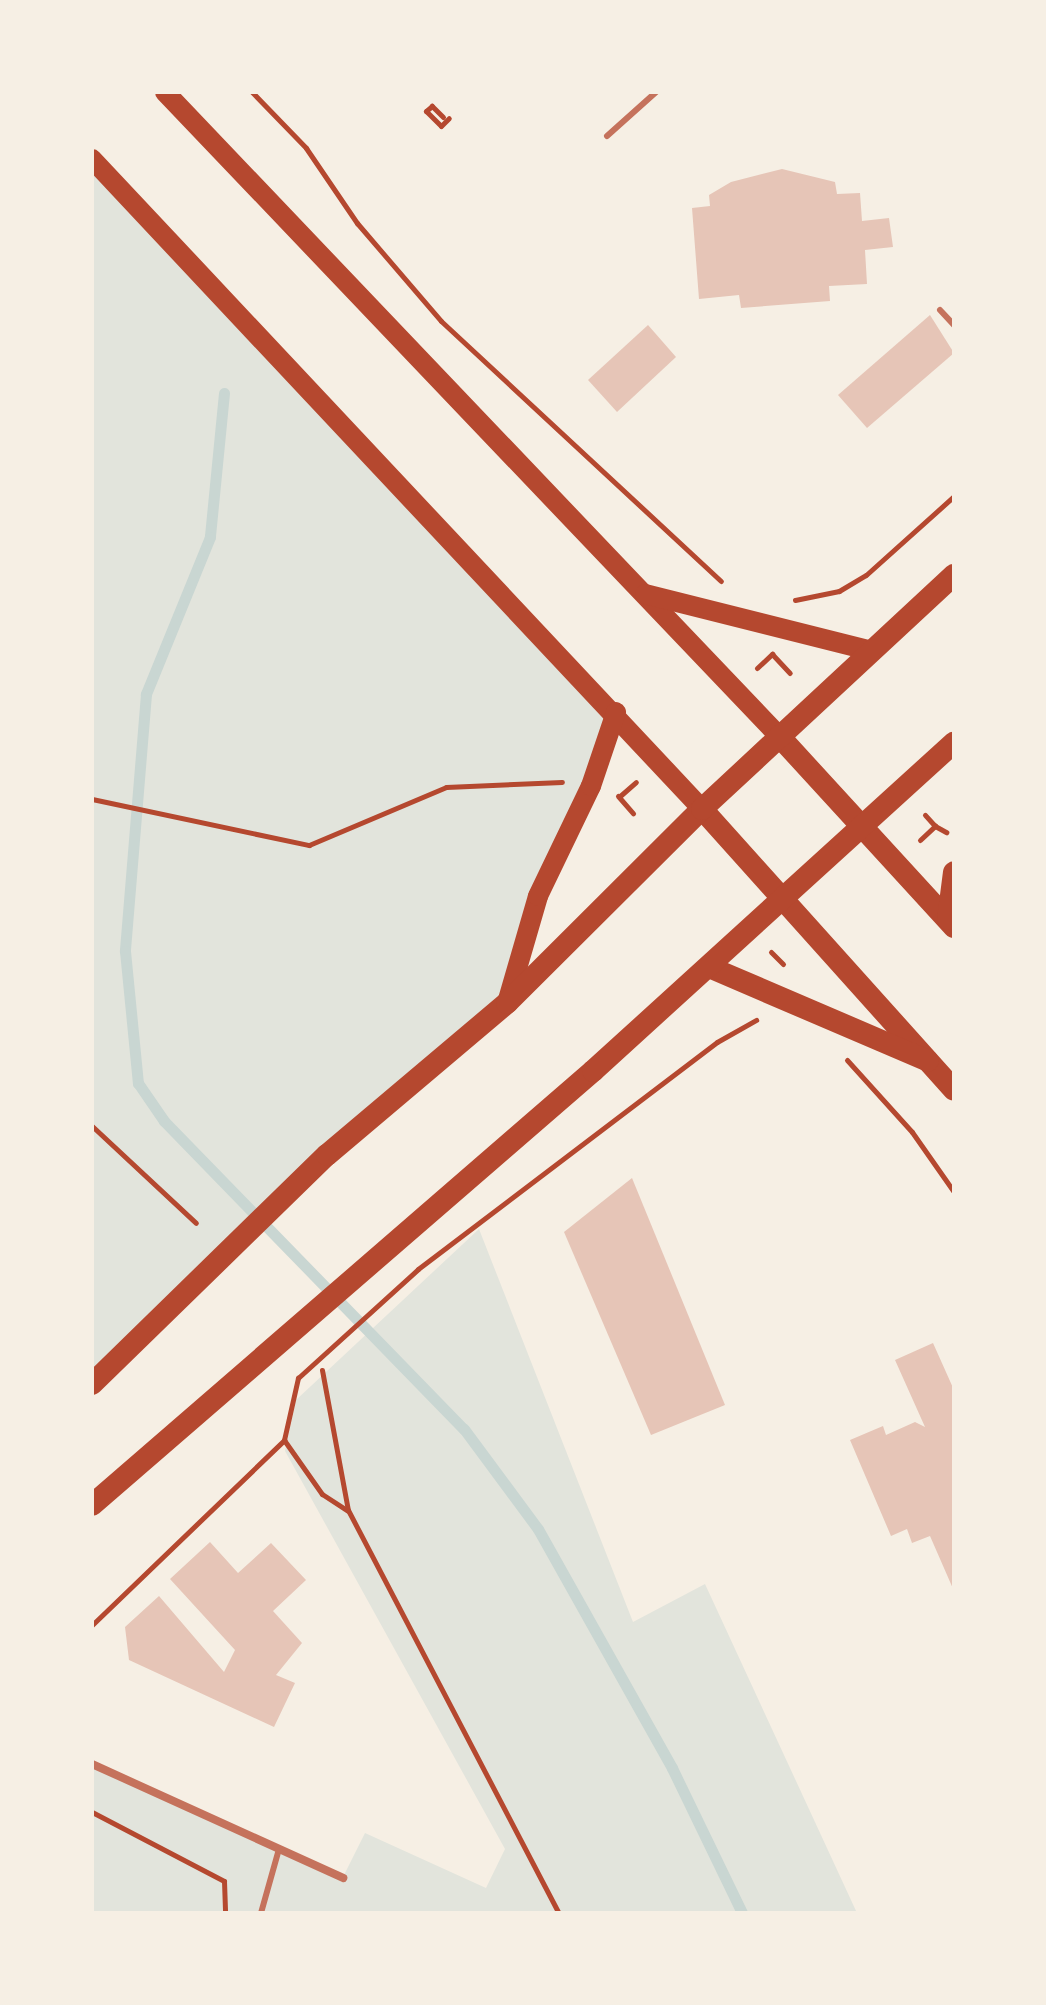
<!DOCTYPE html>
<style>
body{margin:0}
#map{position:relative;width:1046px;height:2005px;overflow:hidden;background:#f6efe4;font-family:Quicksand,sans-serif}
div>[style]{position:absolute}
.green>*{inset:0;background:#e2e4dc}
.stream>*{height:11px;margin:-5.5px;padding:0 5.5px;transform-origin:5.5px;border-radius:5.5px;background:#c9d6d2}
.building>*{inset:0;background:#e6c5b7}
.path>*{height:5px;margin:-2.5px;padding:0 2.5px;transform-origin:2.5px;border-radius:2.5px;background:#b5482f}
.service>*{height:6px;margin:-3px;padding:0 3px;transform-origin:3px;border-radius:3px;background:#c5725c}
.minor>*{height:8px;margin:-4px;padding:0 4px;transform-origin:4px;border-radius:4px;background:#c5725c}
.primary>*{height:20px;margin:-10px;padding:0 10px;transform-origin:10px;border-radius:10px;background:#b5482f}
.trunk>*{height:22px;margin:-11px;padding:0 11px;transform-origin:11px;border-radius:11px;background:#b5482f}
span{translate:-50% -50%;white-space:nowrap;text-align:center;line-height:1.15;-webkit-text-stroke:6px #f6efe4;paint-order:stroke}
.frame{position:absolute;inset:0;border:94px solid #f6efe4;pointer-events:none}
</style>
<div id="map">
<div class="green">
<div style="clip-path:polygon(92px 157px,616px 712px,507px 1003px,92px 1384px)"></div>
<div style="clip-path:polygon(479px 1229px,633px 1622px,705px 1584px,857px 1913px,92px 1913px,92px 1764px,343px 1877px,365px 1833px,486px 1888px,505px 1849px,285px 1451px,296px 1400px)"></div>
</div>
<div class="stream">
<div style="left:224px;top:393px;width:145px;rotate:95.6deg"></div>
<div style="left:210px;top:537px;width:170px;rotate:112.2deg"></div>
<div style="left:146px;top:694px;width:258px;rotate:94.7deg"></div>
<div style="left:125px;top:951px;width:133px;rotate:84.4deg"></div>
<div style="left:138px;top:1083px;width:46px;rotate:55.6deg"></div>
<div style="left:164px;top:1121px;width:430px;rotate:45.8deg"></div>
<div style="left:464px;top:1429px;width:124px;rotate:53.5deg"></div>
<div style="left:538px;top:1529px;width:274px;rotate:60.7deg"></div>
<div style="left:672px;top:1768px;width:161px;rotate:64.2deg"></div>
</div>
<div class="building">
<div style="clip-path:polygon(782px 169px,835px 182px,837px 194px,860px 193px,862px 221px,889px 218px,893px 247px,865px 250px,867px 284px,829px 286px,830px 301px,741px 308px,739px 295px,699px 299px,692px 208px,710px 206px,709px 195px,731px 182px)"></div>
<div style="clip-path:polygon(930px 315px,954px 353px,867px 428px,838px 395px)"></div>
<div style="clip-path:polygon(648px 325px,676px 357px,617px 412px,588px 380px)"></div>
<div style="clip-path:polygon(632px 1178px,725px 1405px,651px 1435px,564px 1232px)"></div>
<div style="clip-path:polygon(933px 1343px,954px 1390px,954px 1591px,930px 1536px,912px 1543px,907px 1529px,891px 1536px,850px 1440px,883px 1426px,886px 1435px,915px 1422px,925px 1427px,895px 1360px)"></div>
<div style="clip-path:polygon(210px 1542px,238px 1573px,271px 1543px,306px 1580px,273px 1611px,302px 1643px,276px 1675px,295px 1683px,274px 1727px,129px 1660px,125px 1627px,159px 1596px,224px 1672px,235px 1650px,170px 1579px)"></div>
</div>
<div class="path">
<div style="left:252px;top:92px;width:78px;rotate:46deg"></div>
<div style="left:306px;top:148px;width:91px;rotate:55.8deg"></div>
<div style="left:357px;top:223px;width:129px;rotate:49.4deg"></div>
<div style="left:441px;top:321px;width:382px;rotate:42.9deg"></div>
<div style="left:443px;top:117px;width:16px;rotate:-135deg"></div>
<div style="left:432px;top:106px;width:8px;rotate:140deg"></div>
<div style="left:426px;top:111px;width:21px;rotate:45deg"></div>
<div style="left:441px;top:126px;width:11px;rotate:-45deg"></div>
<div style="left:795px;top:600px;width:45px;rotate:-11.6deg"></div>
<div style="left:839px;top:591px;width:31px;rotate:-31deg"></div>
<div style="left:866px;top:575px;width:118px;rotate:-41.9deg"></div>
<div style="left:757px;top:668px;width:21px;rotate:-43deg"></div>
<div style="left:772px;top:654px;width:26px;rotate:47deg"></div>
<div style="left:618px;top:796px;width:23px;rotate:49deg"></div>
<div style="left:620px;top:796px;width:21px;rotate:-41deg"></div>
<div style="left:92px;top:799px;width:222px;rotate:12deg"></div>
<div style="left:309px;top:845px;width:149px;rotate:-22.9deg"></div>
<div style="left:446px;top:787px;width:116px;rotate:-2.5deg"></div>
<div style="left:935px;top:826px;width:13px;rotate:29deg"></div>
<div style="left:920px;top:840px;width:21px;rotate:-43deg"></div>
<div style="left:935px;top:826px;width:15px;rotate:-132deg"></div>
<div style="left:771px;top:952px;width:17px;rotate:45deg"></div>
<div style="left:847px;top:1060px;width:97px;rotate:47.9deg"></div>
<div style="left:912px;top:1132px;width:73px;rotate:55deg"></div>
<div style="left:92px;top:1126px;width:142px;rotate:43deg"></div>
<div style="left:322px;top:1370px;width:142px;rotate:79.5deg"></div>
<div style="left:348px;top:1510px;width:455px;rotate:62.4deg"></div>
<div style="left:284px;top:1440px;width:64px;rotate:-77.3deg"></div>
<div style="left:298px;top:1378px;width:162px;rotate:-42.2deg"></div>
<div style="left:418px;top:1269px;width:375px;rotate:-37.2deg"></div>
<div style="left:717px;top:1042px;width:45px;rotate:-29.4deg"></div>
<div style="left:92px;top:1625px;width:267px;rotate:-43.9deg"></div>
<div style="left:284px;top:1440px;width:66px;rotate:54.9deg"></div>
<div style="left:322px;top:1494px;width:30px;rotate:33deg"></div>
<div style="left:92px;top:1812px;width:149px;rotate:27.6deg"></div>
<div style="left:224px;top:1881px;width:32px;rotate:88deg"></div>
</div>
<div class="service">
<div style="left:607px;top:136px;width:66px;rotate:-41.9deg"></div>
<div style="left:940px;top:310px;width:21px;rotate:47deg"></div>
<div style="left:261px;top:1913px;width:66px;rotate:-74.3deg"></div>
</div>
<div class="minor">
<div style="left:92px;top:1764px;width:276px;rotate:24.4deg"></div>
</div>
<div class="primary">
<div style="left:165px;top:92px;width:890px;rotate:46.37deg"></div>
<div style="left:92px;top:159px;width:891px;rotate:46.82deg"></div>
<div style="left:645px;top:594px;width:234px;rotate:14.1deg"></div>
<div style="left:507px;top:1003px;width:111px;rotate:-73.8deg"></div>
<div style="left:538px;top:896px;width:122px;rotate:-64.3deg"></div>
<div style="left:591px;top:786px;width:78px;rotate:-71.3deg"></div>
</div>
<div class="trunk">
<div style="left:779px;top:736px;width:259px;rotate:47.5deg"></div>
<div style="left:702px;top:809px;width:377px;rotate:48.1deg"></div>
<div style="left:948px;top:919px;width:47px;rotate:-82.7deg"></div>
<div style="left:709px;top:967px;width:238px;rotate:23.2deg"></div>
<div style="left:92px;top:1384px;width:328px;rotate:-44.3deg"></div>
<div style="left:327px;top:1155px;width:236px;rotate:-40.2deg"></div>
<div style="left:507px;top:1003px;width:275px;rotate:-44.9deg"></div>
<div style="left:702px;top:809px;width:344px;rotate:-42.9deg"></div>
<div style="left:92px;top:1505px;width:663px;rotate:-40.9deg"></div>
<div style="left:593px;top:1071px;width:488px;rotate:-42.3deg"></div>
</div>
<div class="frame"></div>
</div>
